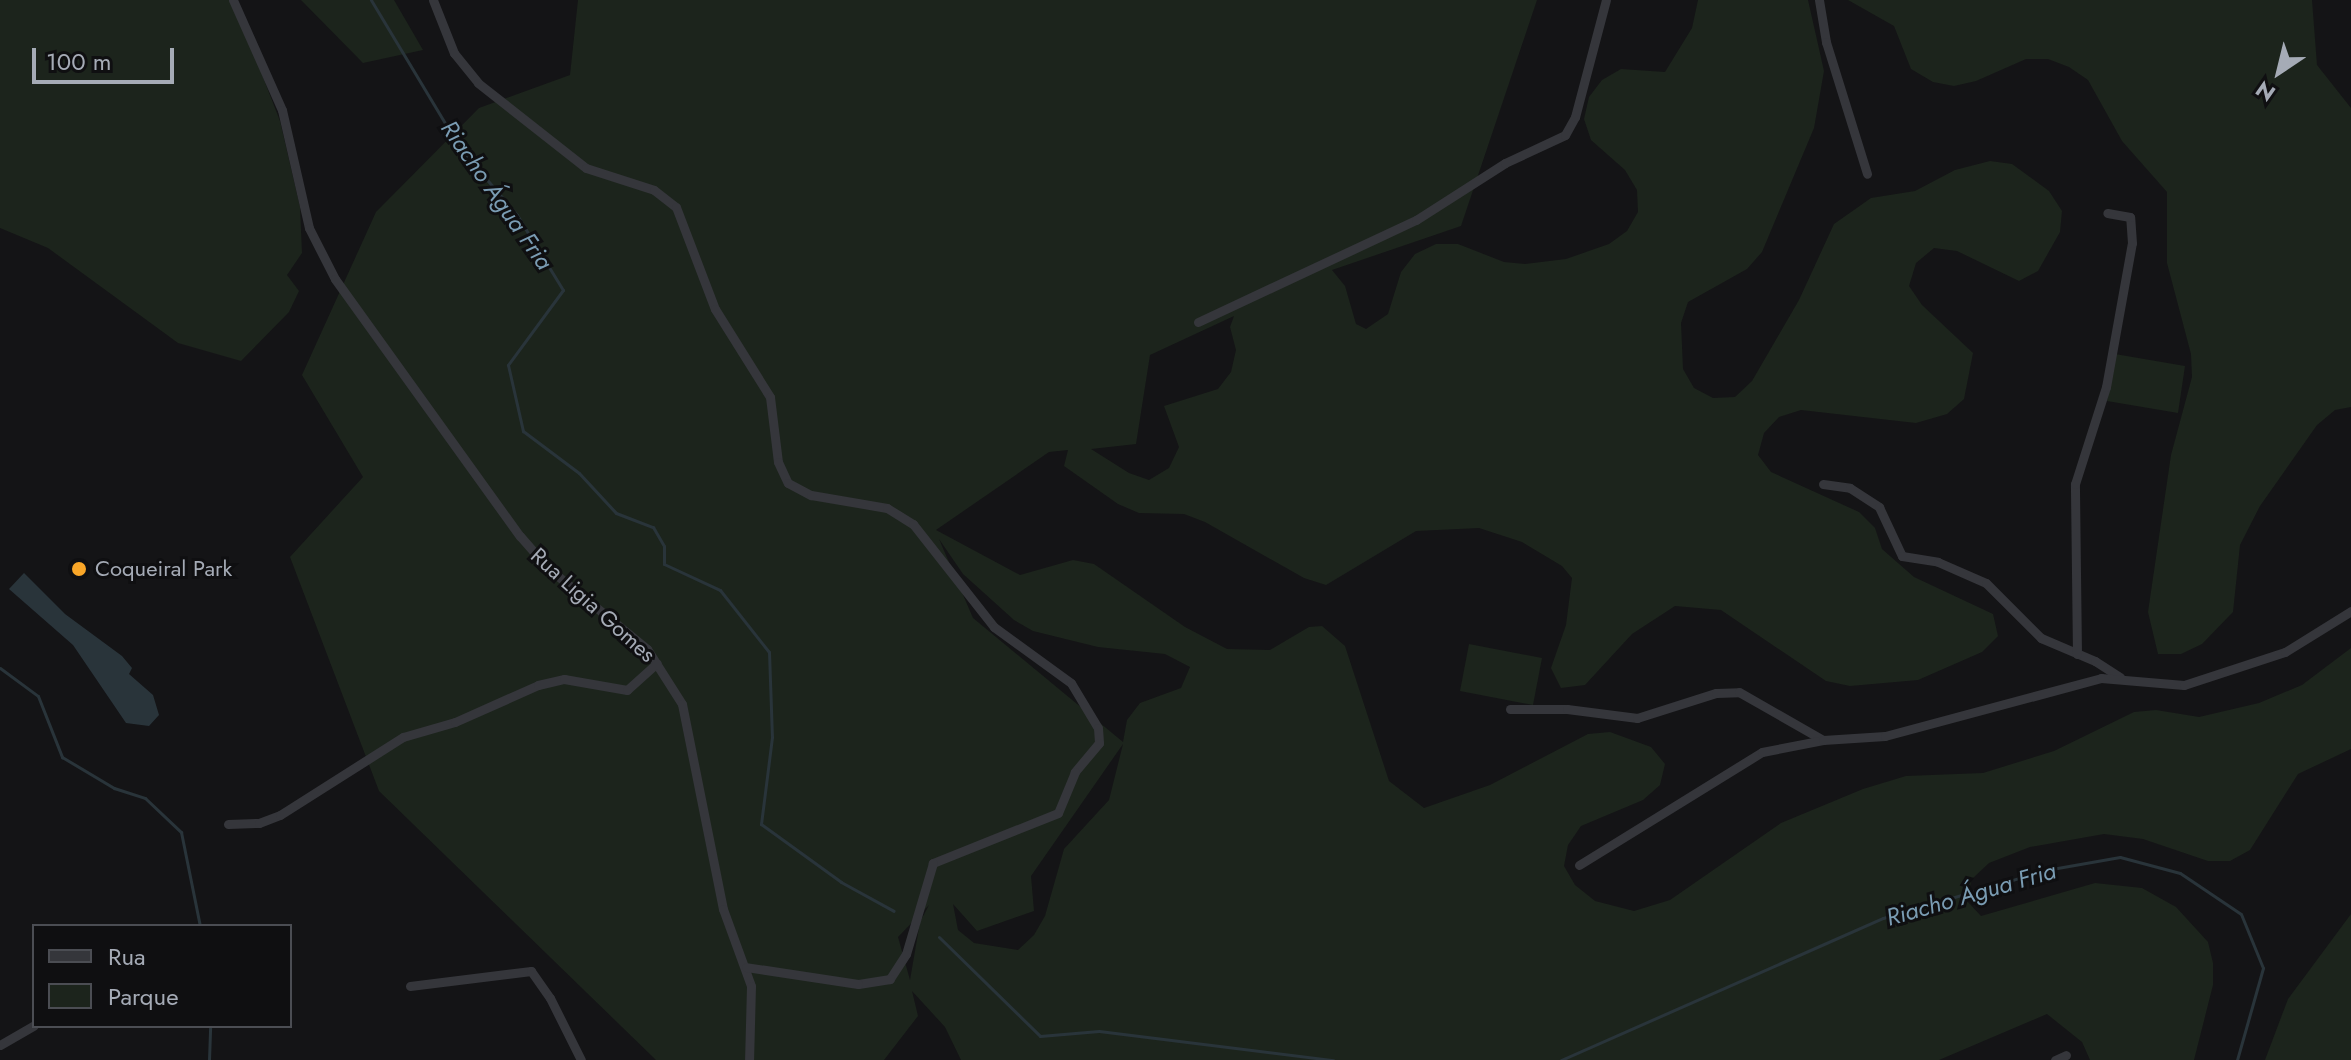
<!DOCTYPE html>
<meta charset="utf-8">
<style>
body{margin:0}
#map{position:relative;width:2351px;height:1060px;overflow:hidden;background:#141416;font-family:Jost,sans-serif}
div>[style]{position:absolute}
.green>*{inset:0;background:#1c241c}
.water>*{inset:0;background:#29343a}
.stream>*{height:3px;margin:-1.5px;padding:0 1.5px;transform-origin:1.5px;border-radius:1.5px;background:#29343a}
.minor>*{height:9px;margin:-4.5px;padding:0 4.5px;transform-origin:4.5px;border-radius:4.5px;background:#35363b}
.dots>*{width:22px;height:22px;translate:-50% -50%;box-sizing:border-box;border:4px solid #0f0f11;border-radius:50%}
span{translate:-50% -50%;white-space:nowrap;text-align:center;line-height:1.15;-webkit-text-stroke:6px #0f0f11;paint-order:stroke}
.poi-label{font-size:22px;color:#a5abb6}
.left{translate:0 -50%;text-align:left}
.street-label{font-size:22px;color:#a5abb6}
.water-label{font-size:24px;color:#7a9cb3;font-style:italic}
.legend{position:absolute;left:32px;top:924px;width:260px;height:104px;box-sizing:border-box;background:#0f0f11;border:2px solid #4b4d53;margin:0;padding:10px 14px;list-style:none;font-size:24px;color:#a5abb6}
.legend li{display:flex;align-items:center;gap:16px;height:40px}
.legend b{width:40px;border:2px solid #4b4d53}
.north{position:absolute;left:2239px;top:32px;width:80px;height:80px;-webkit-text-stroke:6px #0f0f11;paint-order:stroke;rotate:215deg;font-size:22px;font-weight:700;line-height:32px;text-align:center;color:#a5abb6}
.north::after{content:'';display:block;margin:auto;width:28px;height:36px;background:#a5abb6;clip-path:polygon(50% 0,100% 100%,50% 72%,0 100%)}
.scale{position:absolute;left:32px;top:48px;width:142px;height:36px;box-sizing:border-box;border:4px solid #a5abb6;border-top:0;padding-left:10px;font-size:24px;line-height:28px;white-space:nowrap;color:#a5abb6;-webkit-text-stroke:6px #0f0f11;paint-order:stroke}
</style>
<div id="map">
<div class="green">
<div style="clip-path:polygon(0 0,233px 0,280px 121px,300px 207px,302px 253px,287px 275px,299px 291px,289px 312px,241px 361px,178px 343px,48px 248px,0 228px)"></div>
<div style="clip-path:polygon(301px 0,394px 0,423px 50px,363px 63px)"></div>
<div style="clip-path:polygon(evenodd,578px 0,1537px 0,1461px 226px,1332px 270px,1345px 286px,1356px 324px,1366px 329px,1388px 314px,1401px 272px,1415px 254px,1436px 244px,1458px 244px,1504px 262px,1525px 264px,1566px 259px,1609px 244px,1627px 231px,1638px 212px,1637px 190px,1625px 170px,1591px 140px,1584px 119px,1589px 97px,1602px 80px,1621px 69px,1665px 72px,1692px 28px,1698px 0,1808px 0,1824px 71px,1814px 128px,1762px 252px,1747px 269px,1688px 302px,1681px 323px,1683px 369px,1694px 388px,1713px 398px,1735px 397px,1752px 381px,1799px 300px,1834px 224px,1871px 198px,1915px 191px,1955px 170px,1990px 161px,2012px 164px,2049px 191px,2062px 211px,2060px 232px,2038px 271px,2019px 281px,1957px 251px,1934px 248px,1916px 263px,1909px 286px,1922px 305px,1973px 353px,1964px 399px,1947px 414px,1916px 423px,1801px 410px,1779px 417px,1764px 433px,1758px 455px,1771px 472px,1859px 512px,1875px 528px,1882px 549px,1914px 577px,1993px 614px,1998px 636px,1982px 652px,1918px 680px,1850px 686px,1826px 681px,1721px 610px,1675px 606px,1632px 634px,1585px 685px,1561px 688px,1551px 668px,1566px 625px,1572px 578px,1562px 566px,1522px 542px,1479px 528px,1416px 531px,1326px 585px,1304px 578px,1205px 522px,1184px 514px,1139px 513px,1118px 504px,1064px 466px,1068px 450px,1049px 452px,936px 530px,1020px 575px,1073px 560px,1094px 564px,1185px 627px,1227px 649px,1270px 650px,1309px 627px,1322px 626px,1345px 646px,1389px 781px,1424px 808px,1490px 785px,1588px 734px,1610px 732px,1651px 747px,1665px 764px,1660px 785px,1643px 800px,1581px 826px,1568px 845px,1564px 866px,1575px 885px,1595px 901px,1634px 911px,1670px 900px,1781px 823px,1863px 789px,1906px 776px,1983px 773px,2054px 751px,2134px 712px,2156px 710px,2199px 717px,2259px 703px,2302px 685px,2351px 648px,2351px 749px,2298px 774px,2250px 850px,2230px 861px,2208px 861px,2143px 839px,2104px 834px,2030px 847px,1989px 863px,1972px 879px,1966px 900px,1981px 916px,2095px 883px,2142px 888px,2176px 907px,2208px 942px,2213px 963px,2213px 985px,2194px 1060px,2090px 1060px,2082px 1042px,2047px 1014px,1939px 1060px,961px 1060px,945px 1027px,912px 991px,918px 1016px,884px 1060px,656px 1060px,379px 791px,290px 557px,363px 477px,302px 375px,376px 212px,479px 108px,570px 75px,578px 0,1234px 316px,1230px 327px,1236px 350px,1231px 372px,1218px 389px,1164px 406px,1179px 447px,1169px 468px,1149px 480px,1129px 473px,1091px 449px,1136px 444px,1150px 355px,1234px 316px,578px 0,939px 539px,963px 574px,1014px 620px,1033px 631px,1098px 647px,1165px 654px,1190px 667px,1181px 688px,1140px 703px,1127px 720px,1123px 742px,973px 618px,939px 539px,578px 0,1123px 744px,1109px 800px,1064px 849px,1045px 916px,1034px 935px,1018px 950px,974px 943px,958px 930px,953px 904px,977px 931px,1034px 911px,1031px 876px,1123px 744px,578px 0,929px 905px,920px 922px,910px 980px,898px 937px,929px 905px)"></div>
<div style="clip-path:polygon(1848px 0,2312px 0,2317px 65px,2351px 108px,2351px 407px,2335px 410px,2317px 425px,2260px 506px,2240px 545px,2233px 612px,2202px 644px,2181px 654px,2158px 654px,2148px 612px,2171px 455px,2192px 377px,2191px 354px,2167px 263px,2167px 192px,2122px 141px,2088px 80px,2069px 67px,2048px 59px,2026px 59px,1976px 81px,1954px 86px,1933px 82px,1911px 69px,1894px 26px)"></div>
<div style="clip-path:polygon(2115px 354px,2185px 366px,2178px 413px,2107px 401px)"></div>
<div style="clip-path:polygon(1469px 644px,1542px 658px,1533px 705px,1460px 691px)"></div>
<div style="clip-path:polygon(2351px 914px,2351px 1060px,2265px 1060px,2288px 999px)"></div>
</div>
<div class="water">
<div style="clip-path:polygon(24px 573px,65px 614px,122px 656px,132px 668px,129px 674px,153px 695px,159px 715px,149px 726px,126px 723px,73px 645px,9px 589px)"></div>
</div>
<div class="stream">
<div style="left:371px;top:0;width:173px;rotate:59deg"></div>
<div style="left:460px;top:148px;width:88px;rotate:49.6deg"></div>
<div style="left:517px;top:215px;width:88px;rotate:58.5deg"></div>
<div style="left:563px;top:290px;width:93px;rotate:126.3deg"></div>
<div style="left:508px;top:365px;width:68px;rotate:77.2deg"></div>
<div style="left:523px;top:431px;width:70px;rotate:36.9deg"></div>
<div style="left:579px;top:473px;width:54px;rotate:47.2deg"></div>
<div style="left:616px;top:513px;width:40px;rotate:21deg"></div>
<div style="left:653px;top:527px;width:22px;rotate:60deg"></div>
<div style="left:664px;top:546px;width:18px;rotate:90deg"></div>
<div style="left:664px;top:564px;width:62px;rotate:24.9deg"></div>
<div style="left:720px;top:590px;width:79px;rotate:51.7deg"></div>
<div style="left:769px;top:652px;width:85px;rotate:88deg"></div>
<div style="left:772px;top:737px;width:88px;rotate:97.2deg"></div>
<div style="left:761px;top:824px;width:99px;rotate:35.9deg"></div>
<div style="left:841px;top:882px;width:60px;rotate:28.7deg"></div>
<div style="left:0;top:668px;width:47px;rotate:36.4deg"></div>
<div style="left:38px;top:696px;width:66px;rotate:68.5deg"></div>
<div style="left:62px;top:757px;width:61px;rotate:30.8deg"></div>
<div style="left:114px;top:788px;width:33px;rotate:18deg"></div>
<div style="left:145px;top:798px;width:50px;rotate:43.4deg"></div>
<div style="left:181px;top:832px;width:96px;rotate:78.6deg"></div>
<div style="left:939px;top:937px;width:141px;rotate:44.4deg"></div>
<div style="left:1040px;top:1036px;width:59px;rotate:-4.8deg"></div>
<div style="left:1099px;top:1031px;width:236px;rotate:7.1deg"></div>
<div style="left:209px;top:1060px;width:34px;rotate:-88deg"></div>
<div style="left:1561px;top:1060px;width:352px;rotate:-23.8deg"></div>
<div style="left:1883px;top:918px;width:170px;rotate:-16.4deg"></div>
<div style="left:2046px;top:870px;width:75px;rotate:-10deg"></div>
<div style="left:2120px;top:857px;width:62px;rotate:14.9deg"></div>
<div style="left:2180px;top:873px;width:73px;rotate:33.9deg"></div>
<div style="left:2241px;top:914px;width:58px;rotate:67.8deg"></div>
<div style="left:2263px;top:968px;width:96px;rotate:105.8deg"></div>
</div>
<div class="minor">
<div style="left:233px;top:0;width:120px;rotate:66deg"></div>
<div style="left:282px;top:110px;width:121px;rotate:77.1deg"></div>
<div style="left:309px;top:228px;width:57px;rotate:63deg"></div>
<div style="left:335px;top:279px;width:317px;rotate:54.3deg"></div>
<div style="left:520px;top:536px;width:43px;rotate:48.8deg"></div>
<div style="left:548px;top:568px;width:128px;rotate:39.3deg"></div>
<div style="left:647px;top:649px;width:65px;rotate:57.5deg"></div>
<div style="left:682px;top:704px;width:209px;rotate:78.7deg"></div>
<div style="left:723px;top:909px;width:82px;rotate:70deg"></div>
<div style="left:751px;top:986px;width:74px;rotate:91.5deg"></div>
<div style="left:433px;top:0;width:57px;rotate:68.4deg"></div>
<div style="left:454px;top:53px;width:38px;rotate:51deg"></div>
<div style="left:478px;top:83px;width:137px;rotate:38.2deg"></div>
<div style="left:586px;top:168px;width:71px;rotate:17.9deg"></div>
<div style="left:654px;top:190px;width:28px;rotate:38deg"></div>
<div style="left:676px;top:207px;width:109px;rotate:69.1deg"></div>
<div style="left:715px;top:309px;width:104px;rotate:58deg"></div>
<div style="left:770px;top:397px;width:65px;rotate:83deg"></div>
<div style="left:778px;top:462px;width:23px;rotate:65deg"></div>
<div style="left:788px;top:483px;width:26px;rotate:28deg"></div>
<div style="left:811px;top:495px;width:77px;rotate:9.7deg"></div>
<div style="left:887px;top:508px;width:31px;rotate:32deg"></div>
<div style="left:913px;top:524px;width:131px;rotate:51.8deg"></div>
<div style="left:994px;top:627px;width:95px;rotate:36deg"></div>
<div style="left:1071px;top:683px;width:52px;rotate:59deg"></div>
<div style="left:1098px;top:728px;width:15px;rotate:86deg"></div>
<div style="left:1099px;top:743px;width:38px;rotate:130deg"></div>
<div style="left:1075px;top:772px;width:44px;rotate:112.5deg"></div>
<div style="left:1058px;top:813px;width:135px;rotate:158.2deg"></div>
<div style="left:933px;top:863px;width:95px;rotate:106.5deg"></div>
<div style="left:906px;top:954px;width:30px;rotate:123deg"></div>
<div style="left:890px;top:979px;width:32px;rotate:171deg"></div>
<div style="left:858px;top:984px;width:113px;rotate:-171.4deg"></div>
<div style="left:1819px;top:0;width:43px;rotate:80.5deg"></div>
<div style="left:1826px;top:42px;width:138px;rotate:72.7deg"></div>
<div style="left:1198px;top:322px;width:241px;rotate:-25.1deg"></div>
<div style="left:1416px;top:220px;width:106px;rotate:-32.6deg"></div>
<div style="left:1505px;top:163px;width:66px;rotate:-25deg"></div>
<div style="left:1565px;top:135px;width:21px;rotate:-61deg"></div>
<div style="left:1575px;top:117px;width:121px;rotate:-75.2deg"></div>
<div style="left:1823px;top:484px;width:27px;rotate:8deg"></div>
<div style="left:1850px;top:488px;width:35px;rotate:33deg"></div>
<div style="left:1879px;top:507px;width:54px;rotate:64.9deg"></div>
<div style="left:1902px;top:556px;width:36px;rotate:9deg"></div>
<div style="left:1938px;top:562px;width:52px;rotate:23.6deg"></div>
<div style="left:1986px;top:583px;width:78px;rotate:45deg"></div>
<div style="left:2041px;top:638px;width:59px;rotate:23.1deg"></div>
<div style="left:2095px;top:661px;width:30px;rotate:33deg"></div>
<div style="left:2077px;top:654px;width:170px;rotate:-90.7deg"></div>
<div style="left:2075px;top:484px;width:102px;rotate:-72.3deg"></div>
<div style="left:2106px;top:387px;width:146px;rotate:-79.8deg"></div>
<div style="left:2132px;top:243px;width:26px;rotate:-94deg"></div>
<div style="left:2130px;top:217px;width:23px;rotate:-170deg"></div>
<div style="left:1510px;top:709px;width:57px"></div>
<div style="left:1567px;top:709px;width:71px;rotate:7.3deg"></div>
<div style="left:1637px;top:718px;width:83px;rotate:-17.6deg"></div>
<div style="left:1716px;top:693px;width:23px;rotate:-2deg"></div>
<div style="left:1739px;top:692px;width:97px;rotate:29.7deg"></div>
<div style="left:228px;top:824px;width:31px;rotate:-2deg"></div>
<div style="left:259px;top:823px;width:22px;rotate:-21deg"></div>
<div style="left:280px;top:815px;width:146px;rotate:-32.4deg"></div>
<div style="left:403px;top:737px;width:54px;rotate:-16.1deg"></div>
<div style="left:455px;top:722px;width:91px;rotate:-24deg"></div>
<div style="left:538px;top:685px;width:27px;rotate:-13deg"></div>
<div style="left:564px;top:679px;width:64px;rotate:9.9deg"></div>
<div style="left:627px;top:690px;width:40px;rotate:-42deg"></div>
<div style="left:1579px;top:865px;width:215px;rotate:-31.7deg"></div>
<div style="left:1762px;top:752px;width:62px;rotate:-11.1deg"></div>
<div style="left:1823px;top:740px;width:62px;rotate:-3.7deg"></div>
<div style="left:1885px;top:736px;width:224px;rotate:-15deg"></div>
<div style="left:2101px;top:678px;width:83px;rotate:4.8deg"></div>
<div style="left:2184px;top:685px;width:106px;rotate:-18.1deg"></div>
<div style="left:2285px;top:652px;width:78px;rotate:-31.8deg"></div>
<div style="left:410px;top:986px;width:122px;rotate:-7.1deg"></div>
<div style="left:531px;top:971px;width:33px;rotate:55deg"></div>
<div style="left:550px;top:998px;width:69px;rotate:63.4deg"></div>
<div style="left:0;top:1045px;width:39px;rotate:-30deg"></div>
<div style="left:2055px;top:1060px;width:12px;rotate:-24deg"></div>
</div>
<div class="dots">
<div style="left:79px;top:569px;background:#f9a628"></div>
</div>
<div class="poi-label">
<span class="left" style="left:95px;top:569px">Coqueiral Park</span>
</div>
<div class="street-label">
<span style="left:593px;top:605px;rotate:42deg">Rua Ligia Gomes</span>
</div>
<div class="water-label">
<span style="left:497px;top:195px;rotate:55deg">Riacho Água Fria</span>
<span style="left:1971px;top:894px;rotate:-16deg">Riacho Água Fria</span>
</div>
<ul class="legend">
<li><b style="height:10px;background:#35363b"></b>Rua</li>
<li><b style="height:22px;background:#1c241c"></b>Parque</li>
</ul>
<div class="north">N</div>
<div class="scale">100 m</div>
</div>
